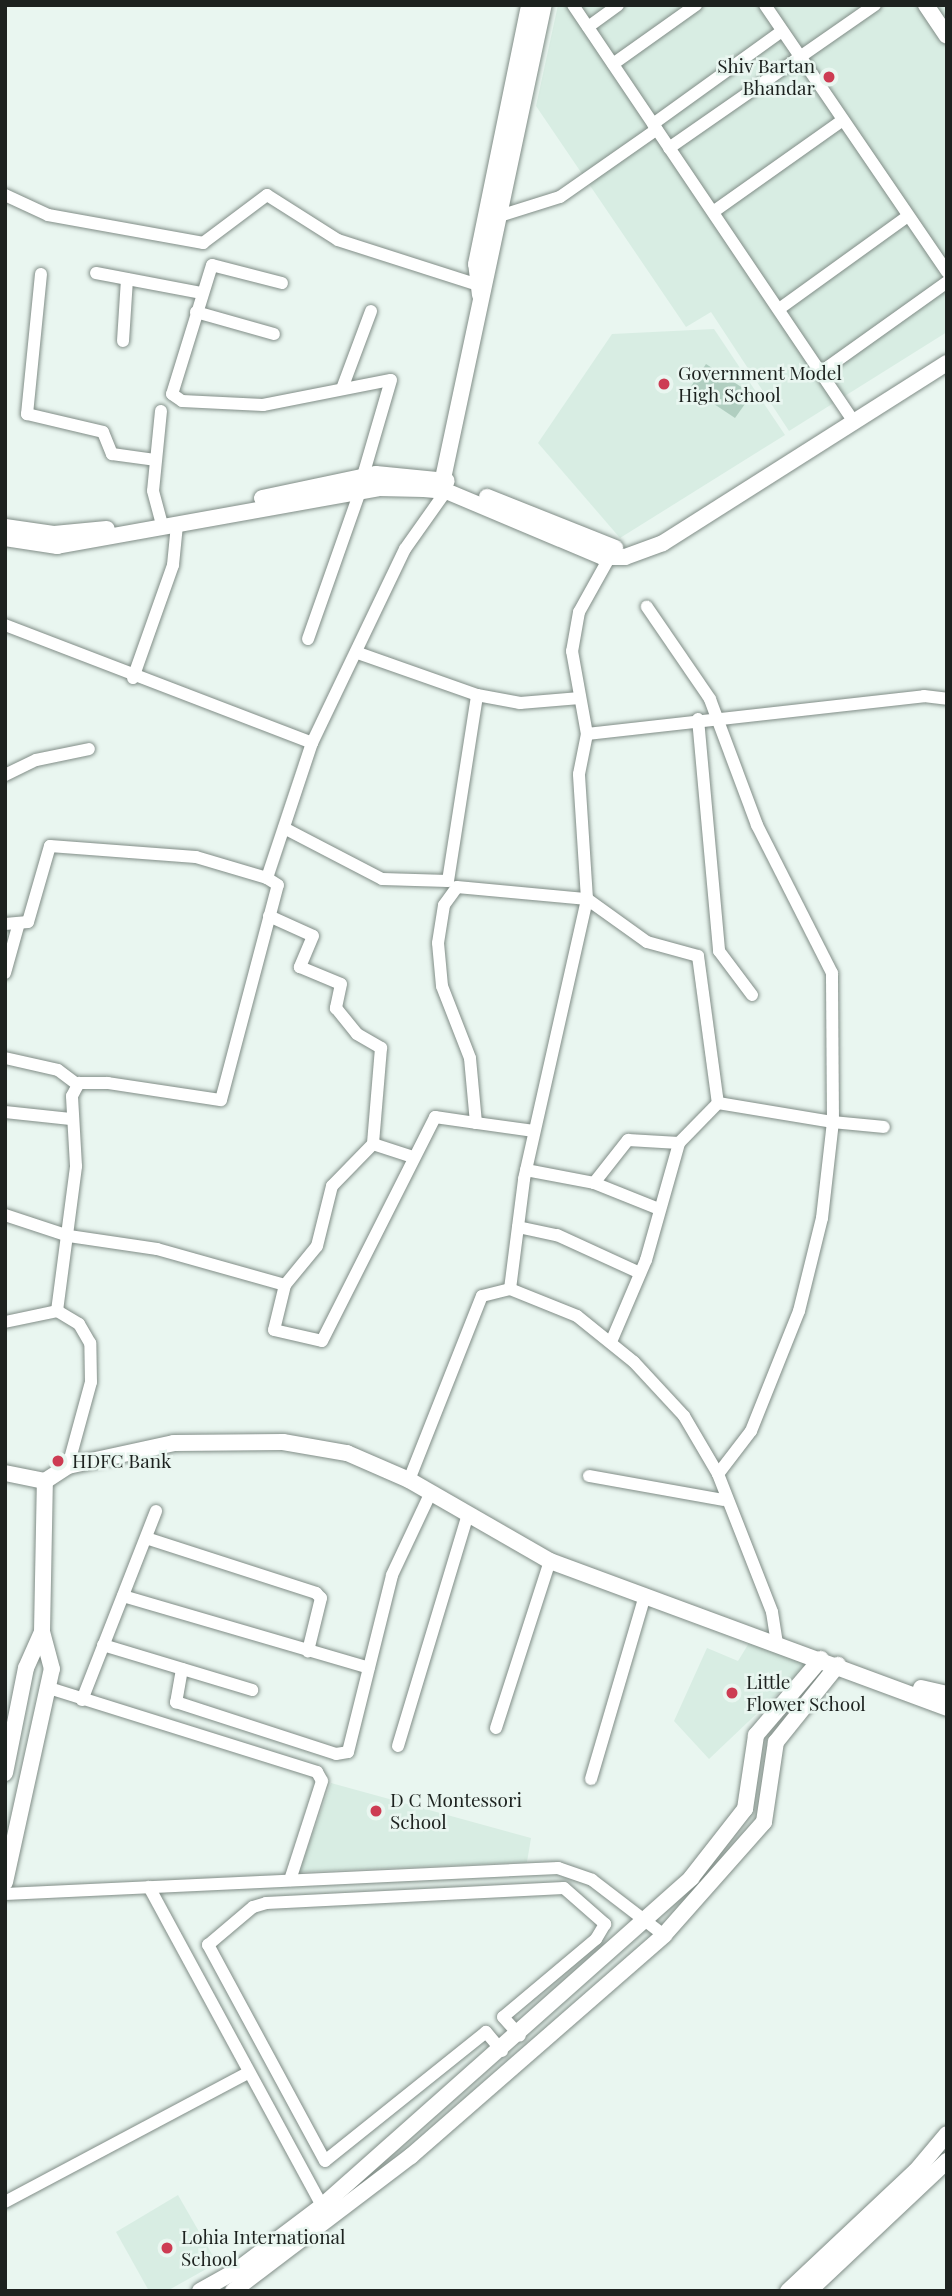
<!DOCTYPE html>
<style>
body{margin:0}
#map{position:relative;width:952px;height:2296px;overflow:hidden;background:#e9f6f0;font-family:"Playfair Display",serif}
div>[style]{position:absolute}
.built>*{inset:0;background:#d8ede3}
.green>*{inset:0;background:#b0cec0}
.roads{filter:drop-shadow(0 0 2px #818d87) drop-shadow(0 0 2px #818d87)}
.street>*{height:12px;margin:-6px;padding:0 6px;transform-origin:6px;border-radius:6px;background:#fff}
.secondary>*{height:16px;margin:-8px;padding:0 8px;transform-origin:8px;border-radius:8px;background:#fff}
.dots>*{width:19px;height:19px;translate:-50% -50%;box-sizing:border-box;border:4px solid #e9f6f0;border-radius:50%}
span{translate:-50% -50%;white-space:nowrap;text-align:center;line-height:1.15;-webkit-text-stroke:5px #e9f6f0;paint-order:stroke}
.poi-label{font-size:19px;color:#1d221f}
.right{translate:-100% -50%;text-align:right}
.left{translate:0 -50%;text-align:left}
.frame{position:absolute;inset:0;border:7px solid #1d221f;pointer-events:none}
</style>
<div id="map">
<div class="built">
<div style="clip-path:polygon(558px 5px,947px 5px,947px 332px,789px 431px,711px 312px,686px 327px,536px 106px)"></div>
<div style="clip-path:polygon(714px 329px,785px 435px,620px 538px,538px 443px,612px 334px)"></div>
<div style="clip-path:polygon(749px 1643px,808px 1665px,709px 1759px,674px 1721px,707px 1648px,738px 1661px)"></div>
<div style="clip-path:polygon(331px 1783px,531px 1838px,527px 1862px,299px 1872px)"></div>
<div style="clip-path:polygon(178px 2195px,217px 2263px,167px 2291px,149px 2291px,116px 2232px)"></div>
</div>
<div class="green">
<div style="clip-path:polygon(706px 364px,752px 394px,735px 418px,690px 388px)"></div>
</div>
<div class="roads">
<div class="street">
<div style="left:573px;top:5px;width:503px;rotate:56.03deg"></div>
<div style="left:765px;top:5px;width:323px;rotate:55.7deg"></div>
<div style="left:588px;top:27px;width:37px;rotate:-36deg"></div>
<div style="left:613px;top:64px;width:102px;rotate:-35.4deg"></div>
<div style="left:653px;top:124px;width:159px;rotate:-35.8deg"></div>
<div style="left:669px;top:148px;width:251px;rotate:-34.8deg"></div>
<div style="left:5px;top:195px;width:47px;rotate:24.9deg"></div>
<div style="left:48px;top:215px;width:158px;rotate:10.2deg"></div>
<div style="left:203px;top:243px;width:80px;rotate:-36.9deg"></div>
<div style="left:267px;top:195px;width:84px;rotate:32.4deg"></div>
<div style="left:338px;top:240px;width:147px;rotate:17.8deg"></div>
<div style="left:713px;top:212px;width:159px;rotate:-35.3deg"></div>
<div style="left:493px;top:218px;width:70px;rotate:-17.4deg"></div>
<div style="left:560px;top:197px;width:118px;rotate:-35deg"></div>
<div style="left:96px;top:273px;width:108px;rotate:10.7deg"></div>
<div style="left:41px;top:274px;width:141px;rotate:95.7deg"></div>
<div style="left:27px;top:414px;width:78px;rotate:13.3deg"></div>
<div style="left:103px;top:432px;width:24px;rotate:68deg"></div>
<div style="left:112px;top:454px;width:43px;rotate:7.9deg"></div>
<div style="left:282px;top:283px;width:72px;rotate:-165.6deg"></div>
<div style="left:212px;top:265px;width:135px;rotate:107.2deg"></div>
<div style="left:172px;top:394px;width:12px;rotate:35deg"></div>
<div style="left:182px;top:401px;width:81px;rotate:2.8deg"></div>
<div style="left:263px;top:405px;width:130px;rotate:-11.1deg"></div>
<div style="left:391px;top:380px;width:100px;rotate:106.3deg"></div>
<div style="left:779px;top:309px;width:159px;rotate:-35.8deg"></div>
<div style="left:196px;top:312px;width:81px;rotate:15.8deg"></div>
<div style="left:123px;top:341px;width:62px;rotate:-86.3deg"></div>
<div style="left:821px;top:372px;width:155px;rotate:-35.5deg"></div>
<div style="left:343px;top:386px;width:80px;rotate:-69.5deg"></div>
<div style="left:161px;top:411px;width:80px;rotate:95.7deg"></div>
<div style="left:153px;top:491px;width:30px;rotate:75deg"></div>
<div style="left:613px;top:551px;width:70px;rotate:119.1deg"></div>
<div style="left:579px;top:612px;width:40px;rotate:100deg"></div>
<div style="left:572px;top:651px;width:84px;rotate:79.8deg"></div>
<div style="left:587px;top:734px;width:339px;rotate:-6.4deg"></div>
<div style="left:924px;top:696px;width:23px;rotate:7deg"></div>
<div style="left:5px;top:625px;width:329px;rotate:21deg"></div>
<div style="left:312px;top:743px;width:215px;rotate:-64.4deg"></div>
<div style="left:405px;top:549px;width:71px;rotate:-54.7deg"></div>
<div style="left:308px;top:639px;width:157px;rotate:-70.6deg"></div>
<div style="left:358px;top:653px;width:126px;rotate:19.4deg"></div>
<div style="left:477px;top:695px;width:44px;rotate:10.5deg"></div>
<div style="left:520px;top:703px;width:60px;rotate:-4.8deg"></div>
<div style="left:133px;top:678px;width:120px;rotate:-70.5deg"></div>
<div style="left:173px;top:565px;width:40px;rotate:-84.3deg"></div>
<div style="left:698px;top:719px;width:233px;rotate:84.8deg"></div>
<div style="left:719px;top:951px;width:55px;rotate:53.1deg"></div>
<div style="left:5px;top:775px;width:34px;rotate:-26deg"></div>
<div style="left:36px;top:760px;width:54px;rotate:-11.7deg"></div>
<div style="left:284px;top:828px;width:110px;rotate:27.5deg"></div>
<div style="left:382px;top:879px;width:66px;rotate:1.7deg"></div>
<div style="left:448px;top:881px;width:188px;rotate:-81.1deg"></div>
<div style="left:269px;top:916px;width:48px;rotate:24.4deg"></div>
<div style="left:313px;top:936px;width:34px;rotate:113deg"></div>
<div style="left:300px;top:967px;width:44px;rotate:22.5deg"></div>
<div style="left:341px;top:984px;width:25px;rotate:102deg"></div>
<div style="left:336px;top:1008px;width:33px;rotate:51deg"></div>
<div style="left:357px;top:1034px;width:28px;rotate:30deg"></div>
<div style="left:381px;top:1048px;width:96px;rotate:94.8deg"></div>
<div style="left:5px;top:924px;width:23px;rotate:-5deg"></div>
<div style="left:28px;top:922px;width:79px;rotate:-73.9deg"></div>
<div style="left:50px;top:846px;width:146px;rotate:4.3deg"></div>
<div style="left:196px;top:857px;width:74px;rotate:16.5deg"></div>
<div style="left:267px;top:878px;width:142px;rotate:-71.6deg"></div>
<div style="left:5px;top:973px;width:52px;rotate:-74.4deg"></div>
<div style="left:5px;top:1058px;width:54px;rotate:12.8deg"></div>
<div style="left:58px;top:1070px;width:25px;rotate:37deg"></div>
<div style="left:5px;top:1112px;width:66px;rotate:6.1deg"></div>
<div style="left:534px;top:1131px;width:59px;rotate:-172.1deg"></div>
<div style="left:476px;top:1123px;width:65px;rotate:-95.3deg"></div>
<div style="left:470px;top:1058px;width:77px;rotate:-111.3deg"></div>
<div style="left:442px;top:986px;width:43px;rotate:-95.3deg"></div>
<div style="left:438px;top:943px;width:38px;rotate:-81deg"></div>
<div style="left:444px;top:905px;width:22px;rotate:-54deg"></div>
<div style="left:457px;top:887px;width:131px;rotate:5.3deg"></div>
<div style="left:587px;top:899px;width:74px;rotate:35.6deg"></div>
<div style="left:647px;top:942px;width:53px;rotate:15.4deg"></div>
<div style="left:698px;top:956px;width:148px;rotate:82.3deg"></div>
<div style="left:718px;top:1103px;width:117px;rotate:9.4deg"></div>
<div style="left:833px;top:1122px;width:149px;rotate:-90.4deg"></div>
<div style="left:832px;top:973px;width:166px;rotate:-116.9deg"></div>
<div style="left:757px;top:825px;width:134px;rotate:-110.5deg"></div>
<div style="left:710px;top:699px;width:112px;rotate:-124.4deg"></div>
<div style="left:526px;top:1170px;width:69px;rotate:10.8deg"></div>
<div style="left:594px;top:1183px;width:70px;rotate:21.8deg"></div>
<div style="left:594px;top:1183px;width:55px;rotate:-51.7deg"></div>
<div style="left:628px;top:1140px;width:51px;rotate:3.4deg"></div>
<div style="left:5px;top:1215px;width:67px;rotate:18.2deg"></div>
<div style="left:69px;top:1236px;width:89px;rotate:8.4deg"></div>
<div style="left:157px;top:1249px;width:133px;rotate:15.7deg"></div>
<div style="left:285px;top:1285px;width:50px;rotate:-50.6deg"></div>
<div style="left:317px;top:1246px;width:62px;rotate:-76deg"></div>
<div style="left:332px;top:1186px;width:59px;rotate:-45.7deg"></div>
<div style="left:373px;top:1144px;width:42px;rotate:18deg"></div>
<div style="left:518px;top:1227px;width:40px;rotate:12deg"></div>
<div style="left:557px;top:1235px;width:91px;rotate:24.6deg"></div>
<div style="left:285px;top:1285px;width:46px;rotate:103.7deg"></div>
<div style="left:274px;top:1330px;width:49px;rotate:12.9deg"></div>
<div style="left:322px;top:1341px;width:251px;rotate:-63.2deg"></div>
<div style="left:435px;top:1117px;width:41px;rotate:8.3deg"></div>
<div style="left:510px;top:1289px;width:72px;rotate:21.9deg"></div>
<div style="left:577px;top:1316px;width:73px;rotate:38.9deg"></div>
<div style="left:634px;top:1362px;width:74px;rotate:47.2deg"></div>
<div style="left:684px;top:1416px;width:67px;rotate:59.6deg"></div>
<div style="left:718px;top:1474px;width:148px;rotate:68.6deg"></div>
<div style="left:772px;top:1612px;width:31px;rotate:81deg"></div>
<div style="left:5px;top:1322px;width:53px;rotate:-11.9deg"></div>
<div style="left:611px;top:1342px;width:89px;rotate:-66.9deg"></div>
<div style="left:646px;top:1260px;width:122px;rotate:-74.2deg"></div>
<div style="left:679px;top:1143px;width:56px;rotate:-45.7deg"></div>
<div style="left:68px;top:1466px;width:87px;rotate:-74.7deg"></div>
<div style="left:91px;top:1382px;width:39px;rotate:-91deg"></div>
<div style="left:90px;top:1343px;width:22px;rotate:-120deg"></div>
<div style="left:79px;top:1324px;width:26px;rotate:-149deg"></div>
<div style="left:57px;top:1311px;width:146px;rotate:-82.5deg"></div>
<div style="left:76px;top:1166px;width:70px;rotate:-93.3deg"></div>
<div style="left:72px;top:1096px;width:15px;rotate:-62deg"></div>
<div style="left:79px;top:1083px;width:29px"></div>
<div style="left:108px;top:1083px;width:114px;rotate:8.6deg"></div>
<div style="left:221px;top:1100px;width:222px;rotate:-75.2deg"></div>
<div style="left:278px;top:885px;width:13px;rotate:-148deg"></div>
<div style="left:718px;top:1474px;width:54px;rotate:-52.5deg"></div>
<div style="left:751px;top:1431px;width:129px;rotate:-68.2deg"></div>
<div style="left:799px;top:1311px;width:96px;rotate:-76.1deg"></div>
<div style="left:822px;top:1218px;width:97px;rotate:-83.5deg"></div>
<div style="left:833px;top:1122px;width:51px;rotate:5.6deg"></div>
<div style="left:589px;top:1476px;width:137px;rotate:10.1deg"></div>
<div style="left:409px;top:1480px;width:198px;rotate:-68.4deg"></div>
<div style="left:482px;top:1296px;width:29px;rotate:-14deg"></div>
<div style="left:510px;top:1289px;width:111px;rotate:-82.7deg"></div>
<div style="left:524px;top:1179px;width:287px;rotate:-77.3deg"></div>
<div style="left:587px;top:899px;width:125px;rotate:-93.7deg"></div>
<div style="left:579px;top:774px;width:41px;rotate:-78.7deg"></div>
<div style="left:146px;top:1538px;width:179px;rotate:17.9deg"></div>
<div style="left:316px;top:1593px;width:7px;rotate:45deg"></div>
<div style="left:321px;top:1598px;width:55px;rotate:103.8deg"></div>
<div style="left:123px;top:1596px;width:256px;rotate:16.3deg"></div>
<div style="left:103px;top:1645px;width:156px;rotate:16.8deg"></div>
<div style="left:182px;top:1669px;width:34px;rotate:100deg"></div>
<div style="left:176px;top:1702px;width:168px;rotate:18deg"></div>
<div style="left:336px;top:1754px;width:12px;rotate:-9deg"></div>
<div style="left:348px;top:1752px;width:182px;rotate:-76deg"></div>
<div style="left:392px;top:1575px;width:92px;rotate:-64.8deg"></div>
<div style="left:49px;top:1688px;width:281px;rotate:17.4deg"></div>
<div style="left:317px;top:1772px;width:10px;rotate:61deg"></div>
<div style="left:322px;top:1781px;width:104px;rotate:107.9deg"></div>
<div style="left:82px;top:1700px;width:203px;rotate:-68.6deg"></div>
<div style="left:496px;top:1728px;width:176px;rotate:-72.1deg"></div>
<div style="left:398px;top:1746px;width:242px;rotate:-73.2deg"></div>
<div style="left:591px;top:1779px;width:192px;rotate:-73.6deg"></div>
<div style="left:149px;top:1887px;width:363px;rotate:61.5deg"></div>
<div style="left:5px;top:1894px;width:554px;rotate:-2.69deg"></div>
<div style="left:558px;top:1868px;width:36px;rotate:19deg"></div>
<div style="left:592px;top:1880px;width:91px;rotate:37.4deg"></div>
<div style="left:502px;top:2051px;width:25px;rotate:-130deg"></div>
<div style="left:486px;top:2032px;width:206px;rotate:141.3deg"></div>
<div style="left:325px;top:2161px;width:246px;rotate:-118.4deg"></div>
<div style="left:208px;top:1945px;width:59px;rotate:-40.2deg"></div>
<div style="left:253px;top:1907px;width:14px;rotate:-17deg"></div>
<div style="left:266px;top:1903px;width:298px;rotate:-2.9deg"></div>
<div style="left:564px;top:1888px;width:55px;rotate:41.3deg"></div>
<div style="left:605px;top:1924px;width:17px;rotate:121deg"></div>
<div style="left:596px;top:1939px;width:121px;rotate:140deg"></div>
<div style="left:503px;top:2017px;width:25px;rotate:48deg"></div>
<div style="left:5px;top:2202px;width:276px;rotate:-28deg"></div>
</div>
<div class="secondary">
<div style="left:926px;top:5px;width:37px;rotate:56deg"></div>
<div style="left:480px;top:295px;width:31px;rotate:-97deg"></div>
<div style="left:476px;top:264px;width:264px;rotate:-78.4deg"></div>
<div style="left:441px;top:488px;width:494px;rotate:-78deg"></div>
<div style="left:487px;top:497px;width:138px;rotate:21.7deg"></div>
<div style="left:262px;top:498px;width:116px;rotate:-11.9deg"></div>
<div style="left:376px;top:474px;width:71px;rotate:5.6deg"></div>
<div style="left:5px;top:527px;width:49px;rotate:8.1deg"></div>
<div style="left:54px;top:534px;width:53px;rotate:-5.4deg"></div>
<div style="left:5px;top:538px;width:53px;rotate:8.7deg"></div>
<div style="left:57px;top:546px;width:326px;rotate:-10.2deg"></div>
<div style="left:378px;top:488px;width:46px;rotate:1.2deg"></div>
<div style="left:424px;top:489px;width:22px;rotate:5deg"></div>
<div style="left:446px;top:491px;width:170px;rotate:22.8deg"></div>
<div style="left:603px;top:557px;width:22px"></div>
<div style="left:625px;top:557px;width:40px;rotate:-20.2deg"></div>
<div style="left:663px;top:543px;width:336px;rotate:-32.4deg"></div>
<div style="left:5px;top:1473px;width:41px;rotate:11.3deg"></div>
<div style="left:45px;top:1481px;width:27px;rotate:-33deg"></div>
<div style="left:68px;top:1466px;width:108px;rotate:-12.2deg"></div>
<div style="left:174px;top:1443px;width:109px;rotate:-0.5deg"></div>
<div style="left:283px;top:1442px;width:65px;rotate:9.8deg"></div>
<div style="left:347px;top:1453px;width:68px;rotate:23.5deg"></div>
<div style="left:409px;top:1480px;width:163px;rotate:29.9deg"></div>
<div style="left:550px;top:1561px;width:423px;rotate:20.3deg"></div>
<div style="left:921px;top:1688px;width:27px;rotate:13deg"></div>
<div style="left:5px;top:1773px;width:107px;rotate:-78.7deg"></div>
<div style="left:26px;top:1668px;width:39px;rotate:-66deg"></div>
<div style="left:5px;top:1882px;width:218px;rotate:-77.6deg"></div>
<div style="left:52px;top:1669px;width:38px;rotate:-105deg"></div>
<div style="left:42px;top:1632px;width:151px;rotate:-88.9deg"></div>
<div style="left:200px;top:2291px;width:41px;rotate:-29.1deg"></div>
<div style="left:236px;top:2271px;width:108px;rotate:-37.1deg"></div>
<div style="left:322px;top:2206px;width:494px;rotate:-41.6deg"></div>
<div style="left:691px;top:1878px;width:88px;rotate:-52deg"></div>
<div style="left:745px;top:1809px;width:75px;rotate:-81.5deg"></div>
<div style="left:756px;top:1735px;width:100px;rotate:-49.5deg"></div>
<div style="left:233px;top:2291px;width:223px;rotate:-37.2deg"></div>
<div style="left:411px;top:2156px;width:336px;rotate:-41.1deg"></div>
<div style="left:664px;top:1935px;width:151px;rotate:-48.5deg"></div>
<div style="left:764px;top:1822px;width:81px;rotate:-81.5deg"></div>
<div style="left:776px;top:1742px;width:99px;rotate:-51.2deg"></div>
<div style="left:788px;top:2291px;width:175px;rotate:-43.2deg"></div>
<div style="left:916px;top:2171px;width:48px;rotate:-50deg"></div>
<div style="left:809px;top:2291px;width:190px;rotate:-43.3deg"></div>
</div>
</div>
<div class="dots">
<div style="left:829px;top:77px;background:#cd3c53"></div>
<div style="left:664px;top:384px;background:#cd3c53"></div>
<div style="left:58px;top:1461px;background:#cd3c53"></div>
<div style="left:732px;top:1693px;background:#cd3c53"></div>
<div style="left:376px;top:1811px;background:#cd3c53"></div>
<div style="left:167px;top:2248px;background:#cd3c53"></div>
</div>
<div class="poi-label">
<span class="right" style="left:815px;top:77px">Shiv Bartan<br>Bhandar</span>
<span class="left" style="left:678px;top:384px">Government Model<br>High School</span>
<span class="left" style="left:72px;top:1461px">HDFC Bank</span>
<span class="left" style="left:746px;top:1693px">Little<br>Flower School</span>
<span class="left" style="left:390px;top:1811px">D C Montessori<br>School</span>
<span class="left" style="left:181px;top:2248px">Lohia International<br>School</span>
</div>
<div class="frame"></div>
</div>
